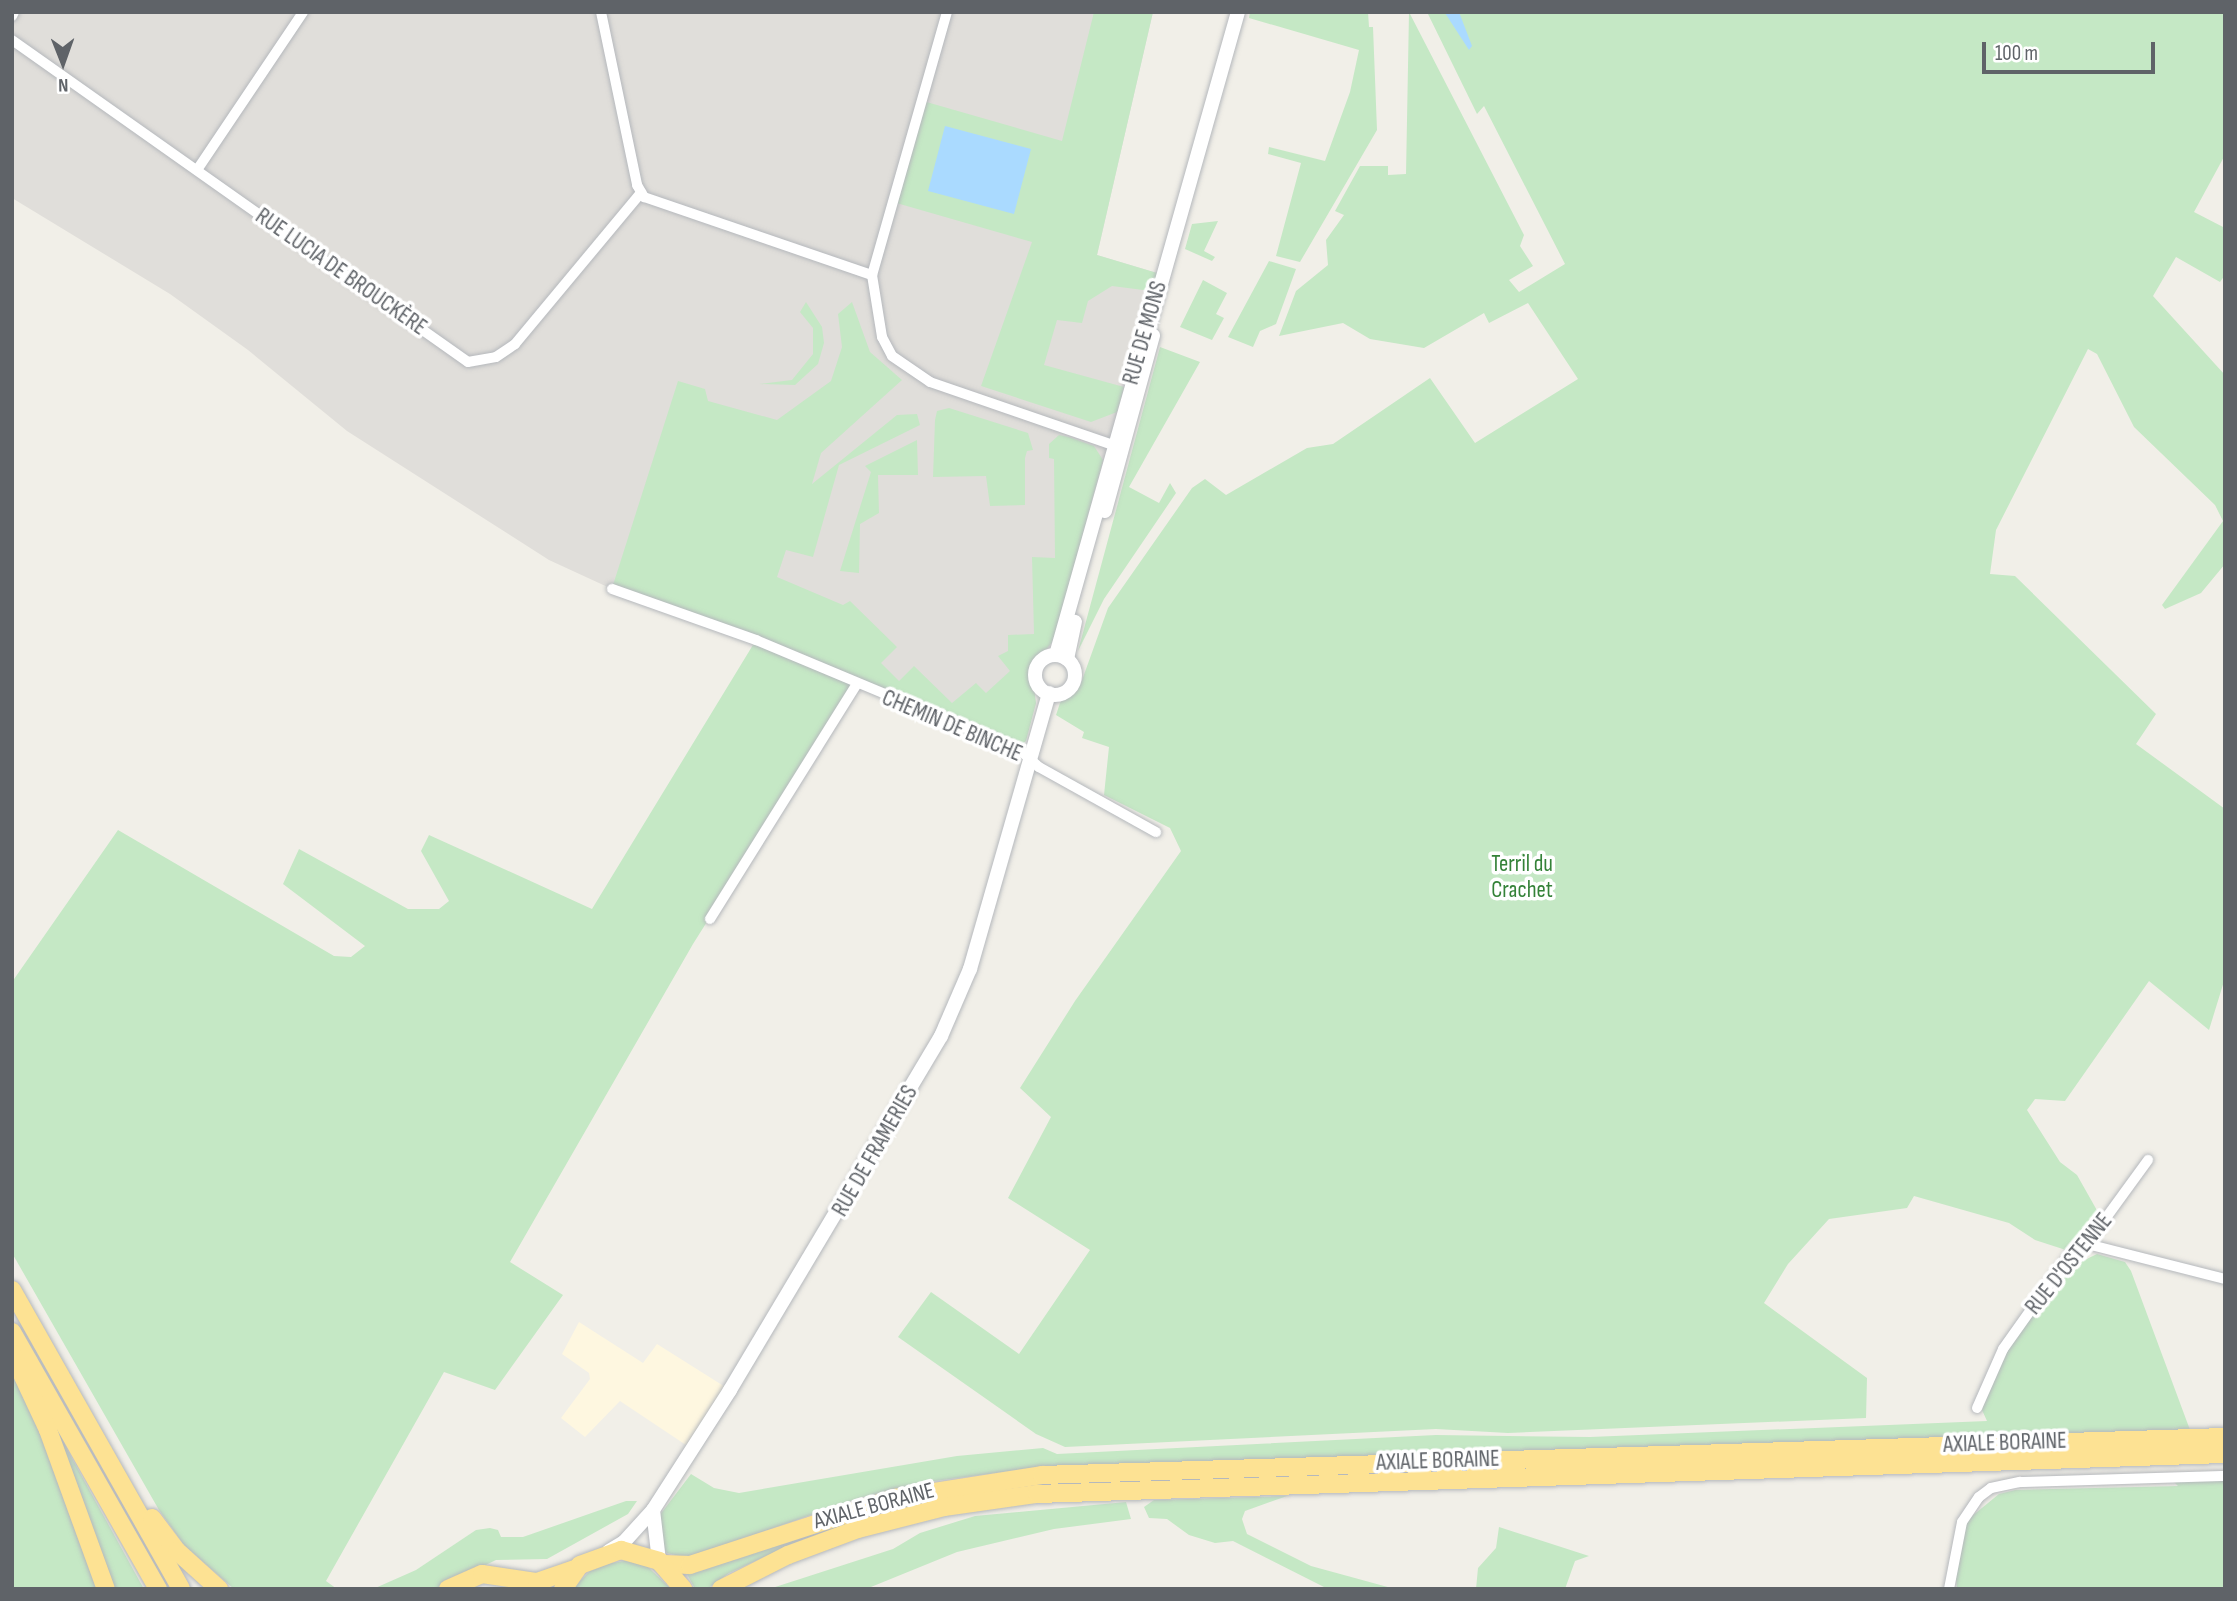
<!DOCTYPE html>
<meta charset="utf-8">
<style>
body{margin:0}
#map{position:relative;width:2237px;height:1601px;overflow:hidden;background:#f1efe8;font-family:"Sofia Sans Condensed",sans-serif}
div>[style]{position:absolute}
.commercial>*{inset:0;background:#fef7e0}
.industrial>*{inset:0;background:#e0deda}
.green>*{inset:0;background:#c5e8c5}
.water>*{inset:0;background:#aadaff}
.roads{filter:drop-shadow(0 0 2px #b5b8bc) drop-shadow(0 0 2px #b5b8bc)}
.street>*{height:10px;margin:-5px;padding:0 5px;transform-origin:5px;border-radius:5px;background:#fff}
.secondary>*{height:14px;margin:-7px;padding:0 7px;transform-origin:7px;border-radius:7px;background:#fff}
.secondary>.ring{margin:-7px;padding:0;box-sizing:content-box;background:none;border:14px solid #fff;border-radius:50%}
.highway>*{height:18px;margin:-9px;padding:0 9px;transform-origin:9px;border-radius:9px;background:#fde293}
span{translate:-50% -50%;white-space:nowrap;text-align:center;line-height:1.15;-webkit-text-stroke:7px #fff;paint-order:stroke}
.street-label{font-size:23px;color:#5f6368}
.park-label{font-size:23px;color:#348238}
.frame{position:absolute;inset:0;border:14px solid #5f6368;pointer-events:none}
.north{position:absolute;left:28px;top:28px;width:70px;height:70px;-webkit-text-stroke:5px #fff;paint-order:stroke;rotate:179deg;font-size:19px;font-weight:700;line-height:28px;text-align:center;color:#5f6368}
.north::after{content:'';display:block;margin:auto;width:24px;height:32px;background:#5f6368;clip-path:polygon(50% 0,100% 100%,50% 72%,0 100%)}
.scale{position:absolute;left:1982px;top:42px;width:173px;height:32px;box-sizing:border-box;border:4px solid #5f6368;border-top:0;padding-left:9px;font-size:21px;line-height:24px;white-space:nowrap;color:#5f6368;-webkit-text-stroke:5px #fff;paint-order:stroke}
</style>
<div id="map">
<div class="commercial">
<div style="clip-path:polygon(579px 1322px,643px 1363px,657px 1344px,730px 1390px,692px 1449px,620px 1401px,585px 1437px,561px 1418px,590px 1379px,589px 1373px,562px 1354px)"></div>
</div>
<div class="industrial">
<div style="clip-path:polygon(12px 12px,1153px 12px,1097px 255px,1157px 273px,1065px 601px,1050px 646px,1031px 667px,1036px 703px,1024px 743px,1020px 746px,612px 589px,549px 560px,347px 431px,248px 350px,170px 294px,12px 198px)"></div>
</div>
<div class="green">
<div style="clip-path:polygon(1094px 12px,1153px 12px,1097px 255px,1157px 273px,1151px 291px,1112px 286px,1088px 301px,1082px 323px,1057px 320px,1044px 365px,1124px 387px,1117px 412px,1091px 422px,981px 386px,1032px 242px,893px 202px,923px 101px,1062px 141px)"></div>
<div style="clip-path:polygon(1250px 12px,1368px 12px,1369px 27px,1373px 27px,1377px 130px,1300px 262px,1276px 256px,1301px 163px,1268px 154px,1269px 147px,1325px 161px,1350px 92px,1359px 50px,1249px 18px)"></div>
<div style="clip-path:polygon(1409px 12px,1524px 235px,1520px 246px,1533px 266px,1509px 280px,1519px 292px,1565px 264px,1484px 106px,1477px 114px,1427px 12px,2225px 12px,2225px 155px,2194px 212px,2225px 228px,2225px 275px,2220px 282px,2176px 257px,2153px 296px,2225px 375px,2225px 564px,2201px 593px,2165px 609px,2162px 605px,2223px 521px,2215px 505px,2134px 427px,2097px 354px,2088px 349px,1996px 530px,1990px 574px,2015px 576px,2156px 714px,2136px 744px,2225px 809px,2225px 978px,2209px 1030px,2149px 981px,2065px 1101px,2035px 1099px,2027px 1110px,2060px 1162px,2077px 1175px,2103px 1221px,2072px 1252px,2035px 1240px,2009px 1223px,1914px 1196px,1907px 1208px,1829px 1219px,1788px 1264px,1764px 1303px,1867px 1378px,1866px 1418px,1508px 1433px,1436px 1429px,1065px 1447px,1036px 1434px,898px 1337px,931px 1292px,1019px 1354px,1090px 1250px,1008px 1198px,1051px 1117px,1020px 1088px,1075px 1001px,1181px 851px,1170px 828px,1104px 795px,1109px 747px,1082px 738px,1084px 732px,1056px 715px,1061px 700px,1081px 683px,1108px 608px,1192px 488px,1205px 479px,1226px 495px,1307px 448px,1333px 444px,1430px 378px,1475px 443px,1578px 379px,1528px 303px,1489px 323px,1484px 313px,1424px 348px,1370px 339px,1343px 323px,1279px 336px,1296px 291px,1328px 265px,1326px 240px,1344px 215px,1335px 211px,1360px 166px,1388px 166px,1388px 175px,1406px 174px)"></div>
<div style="clip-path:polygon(1218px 221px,1204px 251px,1215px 257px,1212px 261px,1185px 249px,1192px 224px)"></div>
<div style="clip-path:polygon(1269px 261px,1296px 269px,1276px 324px,1260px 331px,1253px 347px,1228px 337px)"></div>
<div style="clip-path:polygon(1203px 280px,1227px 293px,1216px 314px,1224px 318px,1212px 340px,1180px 327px)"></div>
<div style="clip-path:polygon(806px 302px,822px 327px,824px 343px,818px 364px,795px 385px,759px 384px,792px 380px,813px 354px,813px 328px,800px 312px)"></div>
<div style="clip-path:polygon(852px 302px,870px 352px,902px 380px,821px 453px,812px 484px,897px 415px,917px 414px,920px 425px,839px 465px,813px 557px,786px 550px,777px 577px,843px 605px,850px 601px,897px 647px,881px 663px,899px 681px,914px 666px,952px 703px,976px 683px,986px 693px,1010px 671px,998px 656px,1008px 651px,1008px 635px,1034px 634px,1032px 557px,1055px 558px,1054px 459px,1049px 458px,1049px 444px,1059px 435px,1069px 437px,1094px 446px,1103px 460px,1054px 640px,1031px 667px,1036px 703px,1026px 741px,1020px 746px,613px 585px,678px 381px,705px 389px,708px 401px,777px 420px,831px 381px,842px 347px,838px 314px)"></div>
<div style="clip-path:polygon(1160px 347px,1200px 362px,1129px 487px,1159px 503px,1170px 483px,1176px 493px,1104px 599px,1078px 651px)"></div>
<div style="clip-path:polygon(949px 408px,1028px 433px,1033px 450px,1027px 451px,1025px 458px,1025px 505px,990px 506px,986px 476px,933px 477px,935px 420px,937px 411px)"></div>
<div style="clip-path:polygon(917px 440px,918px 475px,878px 475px,879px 513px,860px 524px,859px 573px,840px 571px,871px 472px,865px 466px)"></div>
<div style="clip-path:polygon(756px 640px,856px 685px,693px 944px,510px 1262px,563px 1295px,495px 1390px,444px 1372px,326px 1581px,337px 1589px,234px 1589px,184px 1545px,159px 1510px,12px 1253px,12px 982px,118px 830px,334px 956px,351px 957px,365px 946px,283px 884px,299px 849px,408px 909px,439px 909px,449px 901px,421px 851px,429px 835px,592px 909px)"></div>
<div style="clip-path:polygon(2097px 1254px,2125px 1262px,2131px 1271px,2193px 1438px,1040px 1467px,927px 1482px,859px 1498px,688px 1558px,667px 1553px,660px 1543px,656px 1520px,691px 1474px,714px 1488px,739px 1493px,957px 1456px,1043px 1448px,1057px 1454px,1436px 1435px,1590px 1437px,1987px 1421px,1982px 1410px,1995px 1365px,2062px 1271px)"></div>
<div style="clip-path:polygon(12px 1372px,60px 1478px,97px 1589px,12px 1589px)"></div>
<div style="clip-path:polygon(53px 1424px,144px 1589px,111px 1589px)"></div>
<div style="clip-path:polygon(2225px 1476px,2225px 1589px,1957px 1589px,1955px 1569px,1966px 1521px,1999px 1494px,2015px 1490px,2178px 1486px,2169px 1477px)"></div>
<div style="clip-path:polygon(1287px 1496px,1245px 1511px,1242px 1519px,1247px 1534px,1311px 1566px,1395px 1589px,1324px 1587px,1233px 1541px,1215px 1543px,1189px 1535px,1167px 1519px,1149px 1518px,1144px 1507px,1154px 1500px)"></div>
<div style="clip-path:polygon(923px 1499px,808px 1537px,729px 1573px,707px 1589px,695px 1589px,687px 1574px,790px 1536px)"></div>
<div style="clip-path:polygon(626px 1501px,637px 1501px,628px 1514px,547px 1559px,496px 1560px,435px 1589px,373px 1589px,416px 1570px,476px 1530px,490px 1528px,498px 1530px,501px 1537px,523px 1537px)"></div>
<div style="clip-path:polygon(1126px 1502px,1131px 1519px,1054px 1529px,957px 1552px,866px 1589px,769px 1589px,893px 1549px,920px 1533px,975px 1516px)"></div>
<div style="clip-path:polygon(1499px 1527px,1589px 1556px,1575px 1561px,1565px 1589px,1476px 1589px,1478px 1568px,1496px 1548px)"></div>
<div style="clip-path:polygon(630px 1560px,647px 1566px,671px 1589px,572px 1589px,595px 1566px)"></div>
</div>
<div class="water">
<div style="clip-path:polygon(1459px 12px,1472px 46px,1469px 50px,1445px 13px)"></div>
<div style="clip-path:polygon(945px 126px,1031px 149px,1014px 214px,928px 191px)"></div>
</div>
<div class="roads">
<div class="street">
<div style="left:601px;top:12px;width:177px;rotate:78.2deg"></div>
<div style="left:637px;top:185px;width:14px;rotate:60deg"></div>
<div style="left:644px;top:197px;width:241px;rotate:18.9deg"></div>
<div style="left:947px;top:12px;width:273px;rotate:105.9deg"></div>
<div style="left:872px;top:275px;width:63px;rotate:80.8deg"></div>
<div style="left:882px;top:337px;width:21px;rotate:62deg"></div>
<div style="left:892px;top:356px;width:46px;rotate:34.4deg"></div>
<div style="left:930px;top:382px;width:200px;rotate:19deg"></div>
<div style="left:12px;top:16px;width:4px;rotate:-63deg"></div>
<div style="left:12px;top:40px;width:558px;rotate:35.23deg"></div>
<div style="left:468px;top:362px;width:28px;rotate:-10deg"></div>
<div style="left:496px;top:357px;width:23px;rotate:-34deg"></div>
<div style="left:515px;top:344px;width:197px;rotate:-50.2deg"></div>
<div style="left:197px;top:170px;width:190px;rotate:-56.1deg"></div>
<div style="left:612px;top:589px;width:153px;rotate:19.5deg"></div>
<div style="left:756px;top:640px;width:287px;rotate:22.7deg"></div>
<div style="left:1021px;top:751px;width:24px;rotate:42deg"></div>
<div style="left:1039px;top:767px;width:134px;rotate:29.1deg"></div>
<div style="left:710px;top:919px;width:276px;rotate:-58deg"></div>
<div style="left:2087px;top:1244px;width:142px;rotate:14.2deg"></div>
<div style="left:1977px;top:1408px;width:64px;rotate:-66.2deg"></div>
<div style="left:2003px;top:1349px;width:119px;rotate:-54.6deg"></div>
<div style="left:2072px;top:1252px;width:17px;rotate:-28deg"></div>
<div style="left:2087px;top:1244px;width:104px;rotate:-54deg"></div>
<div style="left:1949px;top:1589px;width:68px;rotate:-79deg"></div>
<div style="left:1962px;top:1522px;width:30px;rotate:-56deg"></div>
<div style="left:1979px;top:1497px;width:15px;rotate:-37deg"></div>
<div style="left:1991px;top:1488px;width:30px;rotate:-12deg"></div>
<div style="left:2020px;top:1482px;width:205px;rotate:-1.7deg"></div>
</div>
<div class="secondary">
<div style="left:1105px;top:511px;width:182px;rotate:-74.7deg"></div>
<div style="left:1056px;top:655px;width:668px;rotate:-74.2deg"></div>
<div class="ring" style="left:1035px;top:655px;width:26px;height:26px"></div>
<div style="left:1067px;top:659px;width:38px;rotate:-78deg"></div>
<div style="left:653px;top:1510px;width:51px;rotate:83.3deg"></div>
<div style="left:609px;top:1551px;width:17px;rotate:-31deg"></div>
<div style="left:624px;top:1542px;width:43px;rotate:-47.8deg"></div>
<div style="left:653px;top:1510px;width:143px;rotate:-57.3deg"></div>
<div style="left:730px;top:1390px;width:412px;rotate:-59.2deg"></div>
<div style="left:941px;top:1036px;width:73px;rotate:-66.6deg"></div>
<div style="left:970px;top:969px;width:287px;rotate:-74deg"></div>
</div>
<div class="highway">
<div style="left:12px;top:1290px;width:343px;rotate:60.5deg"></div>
<div style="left:12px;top:1332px;width:296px;rotate:60.4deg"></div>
<div style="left:12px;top:1353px;width:85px;rotate:64.9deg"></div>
<div style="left:48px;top:1430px;width:169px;rotate:70deg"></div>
<div style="left:152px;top:1518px;width:41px;rotate:52.9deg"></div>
<div style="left:177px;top:1551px;width:57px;rotate:42.1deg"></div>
<div style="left:664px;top:1564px;width:26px;rotate:2deg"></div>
<div style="left:690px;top:1565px;width:216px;rotate:-18.1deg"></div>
<div style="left:895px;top:1498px;width:149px;rotate:-8.9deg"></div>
<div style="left:1042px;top:1475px;width:1184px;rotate:-1.84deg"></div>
<div style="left:448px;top:1589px;width:37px;rotate:-24deg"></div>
<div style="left:482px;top:1574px;width:56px;rotate:8.3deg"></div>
<div style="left:537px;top:1582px;width:39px;rotate:-19deg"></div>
<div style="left:563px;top:1589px;width:29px;rotate:-55deg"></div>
<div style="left:580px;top:1565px;width:44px;rotate:-20.1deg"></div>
<div style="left:621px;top:1550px;width:40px;rotate:16deg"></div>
<div style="left:659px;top:1561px;width:37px;rotate:49deg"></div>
<div style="left:721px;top:1589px;width:75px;rotate:-26.9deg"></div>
<div style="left:788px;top:1555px;width:75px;rotate:-20.4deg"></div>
<div style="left:858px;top:1529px;width:89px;rotate:-14.3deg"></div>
<div style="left:944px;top:1507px;width:94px;rotate:-8deg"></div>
<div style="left:1037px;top:1494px;width:1189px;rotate:-1.93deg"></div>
</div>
</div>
<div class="street-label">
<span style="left:341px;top:272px;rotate:35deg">RUE LUCIA DE BROUCKÈRE</span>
<span style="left:1145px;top:333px;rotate:-74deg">RUE DE MONS</span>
<span style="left:952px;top:726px;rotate:23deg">CHEMIN DE BINCHE</span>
<span style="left:875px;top:1151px;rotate:-60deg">RUE DE FRAMERIES</span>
<span style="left:2069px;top:1264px;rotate:-51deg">RUE D'OSTENNE</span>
<span style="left:2005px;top:1443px;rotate:-2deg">AXIALE BORAINE</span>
<span style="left:1438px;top:1461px;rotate:-2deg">AXIALE BORAINE</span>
<span style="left:874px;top:1506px;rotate:-15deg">AXIALE BORAINE</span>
</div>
<div class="park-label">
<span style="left:1522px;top:877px">Terril du<br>Crachet</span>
</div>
<div class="frame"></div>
<div class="north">N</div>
<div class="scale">100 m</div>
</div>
